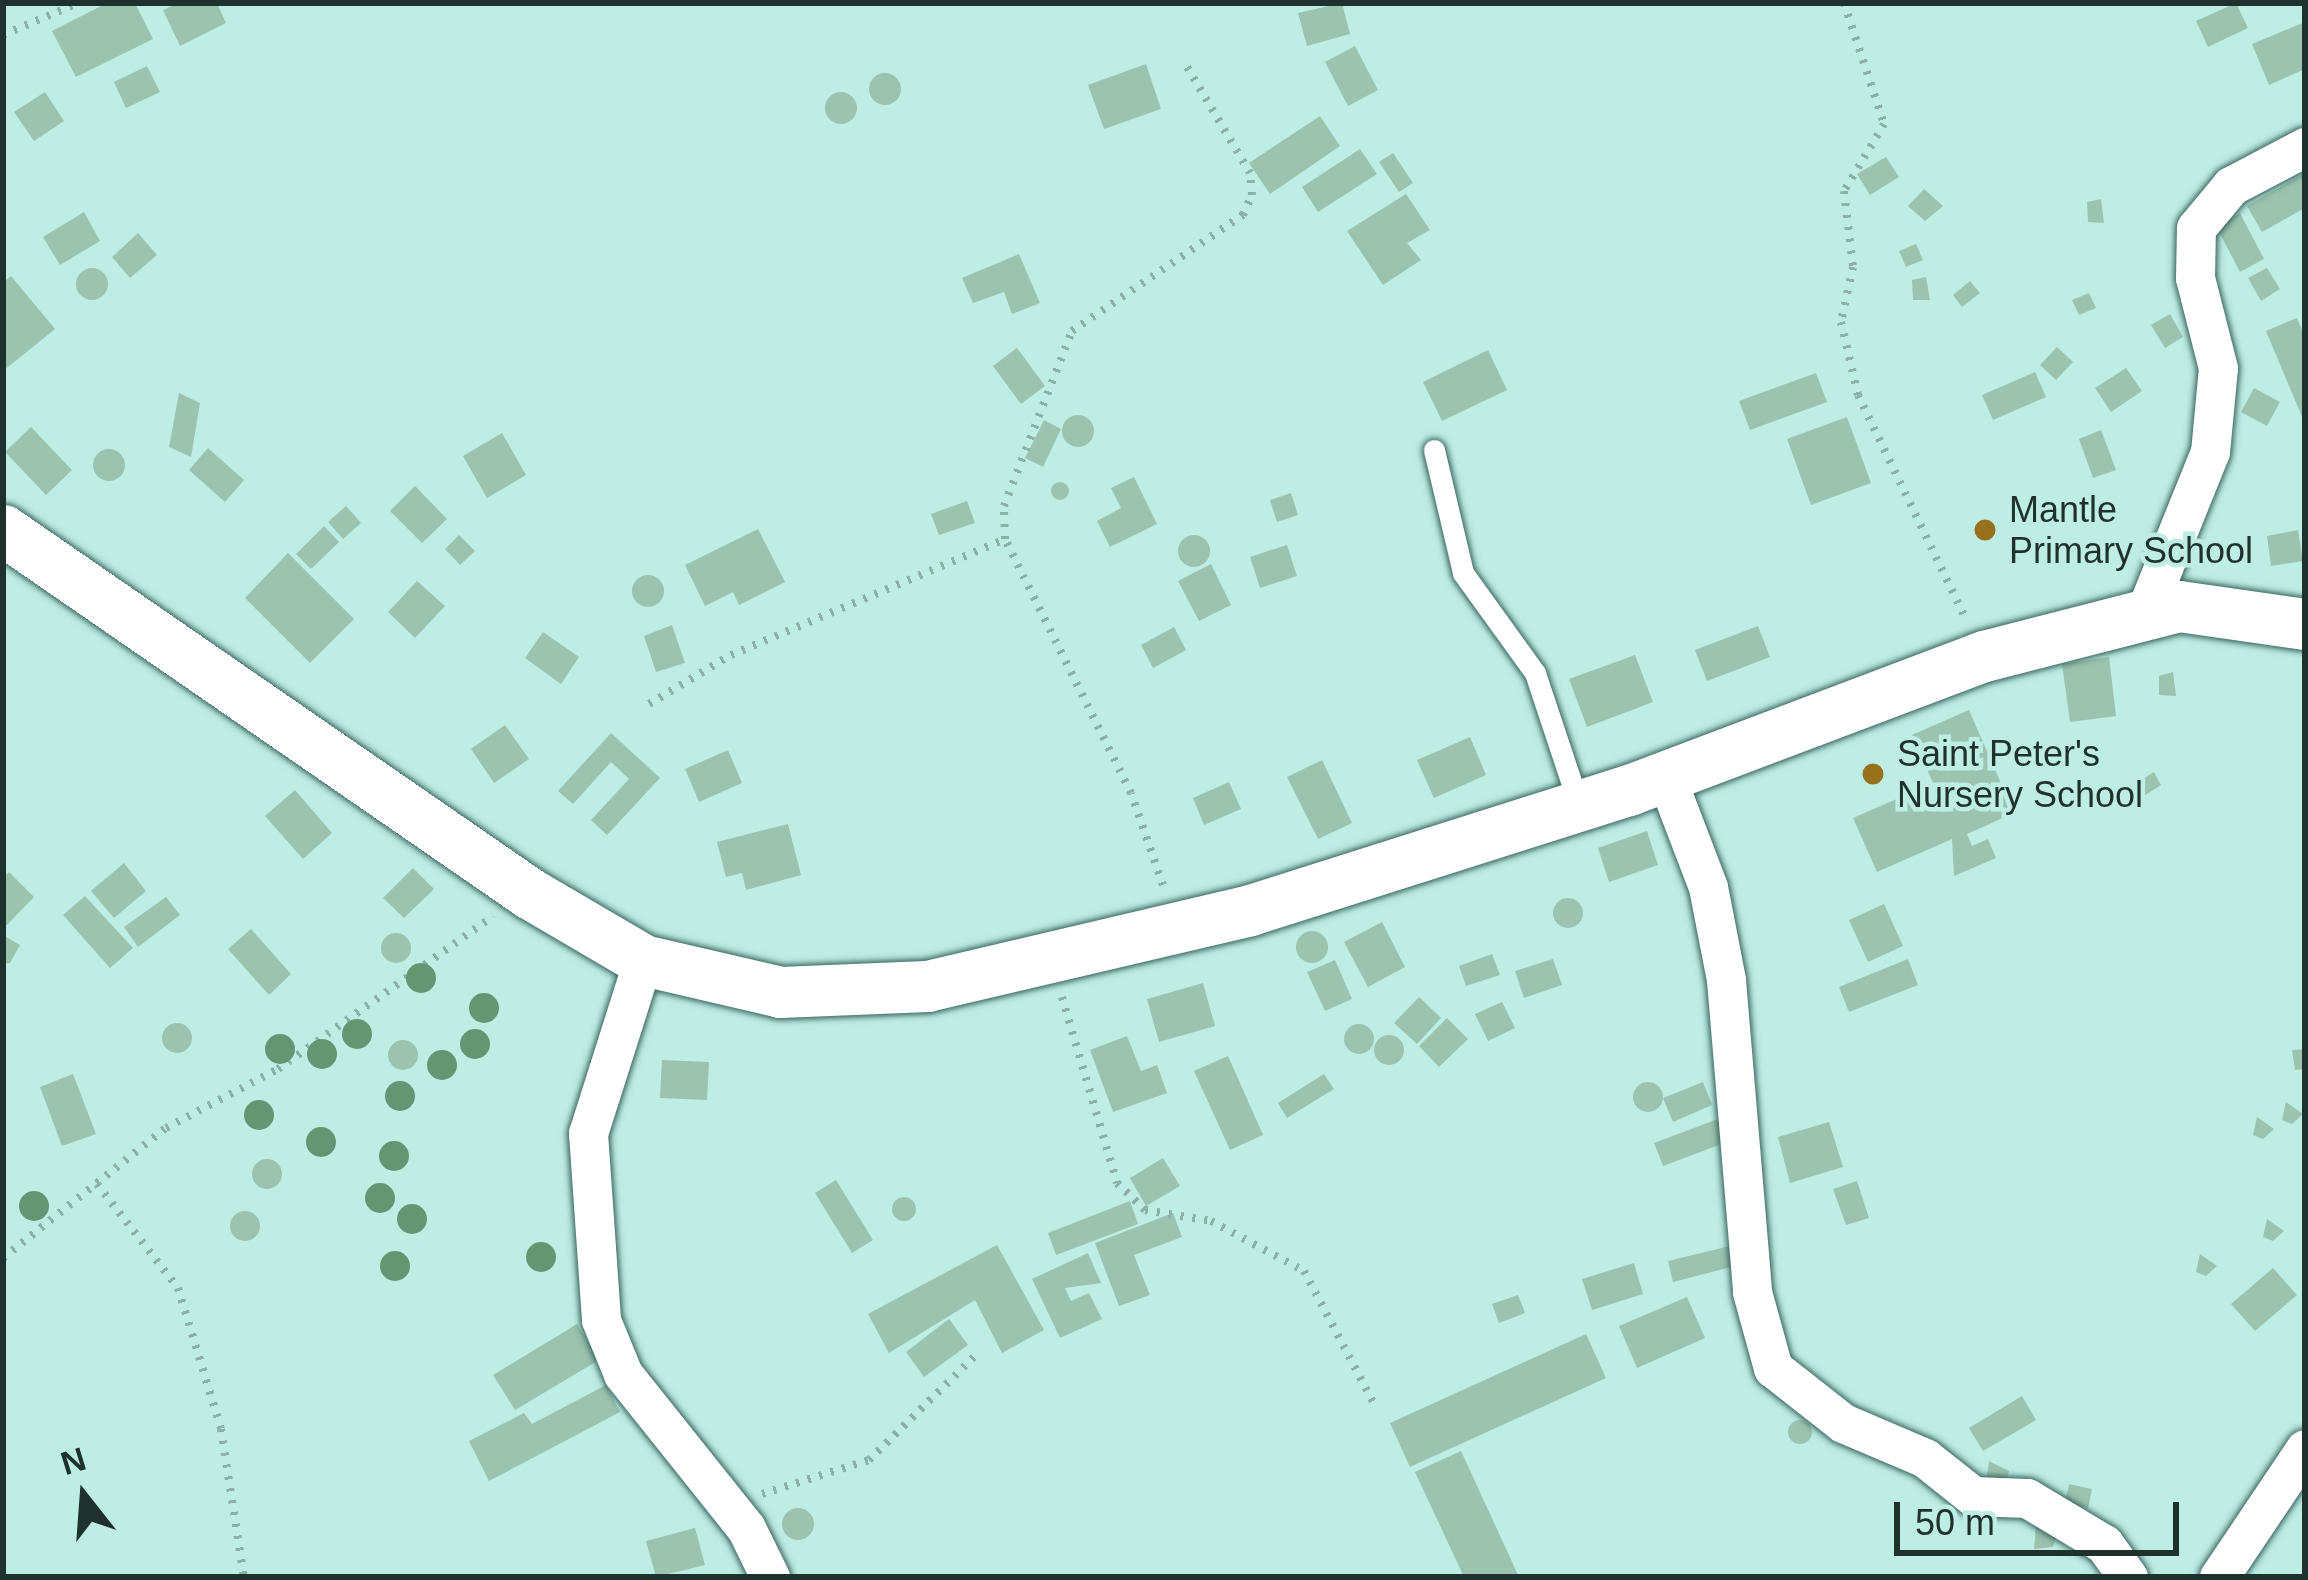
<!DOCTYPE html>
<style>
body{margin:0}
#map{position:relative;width:2308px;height:1580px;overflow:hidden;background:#beede4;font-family:Helvetica,sans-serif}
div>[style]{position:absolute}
.building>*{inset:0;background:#9cc3af}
.round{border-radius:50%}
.path>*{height:8px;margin-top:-4px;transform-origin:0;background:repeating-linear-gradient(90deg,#8bb1a9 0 3px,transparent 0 12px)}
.roads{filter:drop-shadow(0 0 3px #39655e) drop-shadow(0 0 3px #39655e)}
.service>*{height:21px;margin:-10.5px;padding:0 10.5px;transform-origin:10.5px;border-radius:10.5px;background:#fff}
.minor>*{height:39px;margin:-19.5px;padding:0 19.5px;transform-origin:19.5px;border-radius:19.5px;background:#fff}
.tertiary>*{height:51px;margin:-25.5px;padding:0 25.5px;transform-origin:25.5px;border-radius:25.5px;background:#fff}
.trees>*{width:30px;height:30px;margin:-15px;border-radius:50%;background:#639673}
.dots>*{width:33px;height:33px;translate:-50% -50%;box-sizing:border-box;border:6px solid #beede4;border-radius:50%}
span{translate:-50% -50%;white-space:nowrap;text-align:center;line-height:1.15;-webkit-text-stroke:9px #beede4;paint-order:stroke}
.poi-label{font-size:36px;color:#1e312d}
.left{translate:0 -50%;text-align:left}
.frame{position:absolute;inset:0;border:6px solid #1e312d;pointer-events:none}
.north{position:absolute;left:24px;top:1436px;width:120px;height:120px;-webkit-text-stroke:9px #beede4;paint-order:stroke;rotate:343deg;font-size:33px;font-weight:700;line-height:48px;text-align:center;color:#1e312d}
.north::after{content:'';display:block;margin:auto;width:42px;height:54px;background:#1e312d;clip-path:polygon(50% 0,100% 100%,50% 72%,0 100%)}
.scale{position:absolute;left:1894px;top:1502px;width:285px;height:54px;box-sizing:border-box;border:6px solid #1e312d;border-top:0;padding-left:15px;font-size:36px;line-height:42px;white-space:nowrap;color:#1e312d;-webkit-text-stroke:9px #beede4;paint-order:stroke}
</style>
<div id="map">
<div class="building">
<div style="clip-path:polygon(107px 3px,135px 3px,153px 39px,76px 77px,52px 31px)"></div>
<div style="clip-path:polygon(179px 3px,217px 3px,226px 23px,180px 46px,163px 10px)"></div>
<div style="clip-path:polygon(1342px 3px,1350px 34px,1307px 46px,1298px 13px)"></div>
<div style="clip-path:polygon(2236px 3px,2248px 28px,2208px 47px,2196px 21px)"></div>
<div style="clip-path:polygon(2305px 22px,2305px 69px,2269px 85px,2252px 44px)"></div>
<div style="clip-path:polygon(1355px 46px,1378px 90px,1348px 106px,1325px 62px)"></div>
<div style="clip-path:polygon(1146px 64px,1161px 109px,1104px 129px,1088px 85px)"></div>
<div style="clip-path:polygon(147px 66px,160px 92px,126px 108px,114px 82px)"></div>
<div class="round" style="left:869px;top:73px;width:32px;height:32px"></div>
<div class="round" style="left:825px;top:92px;width:32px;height:32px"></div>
<div style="clip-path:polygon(45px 92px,64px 121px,34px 141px,14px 112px)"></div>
<div style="clip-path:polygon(1320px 116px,1340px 146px,1270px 194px,1249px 163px)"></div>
<div style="clip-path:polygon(1360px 149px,1377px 174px,1318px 212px,1302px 187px)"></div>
<div style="clip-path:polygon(1393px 153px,1413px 183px,1399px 192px,1379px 162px)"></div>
<div style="clip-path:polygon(1886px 157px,1899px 177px,1870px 195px,1857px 174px)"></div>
<div style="clip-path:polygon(2305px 173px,2305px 208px,2262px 232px,2247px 206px)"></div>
<div style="clip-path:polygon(1924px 189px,1943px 206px,1925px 221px,1908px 206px)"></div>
<div style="clip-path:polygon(1406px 194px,1430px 230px,1407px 243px,1421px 260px,1383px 285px,1347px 231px)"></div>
<div style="clip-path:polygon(2101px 199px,2104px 223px,2088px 222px,2087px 202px)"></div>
<div style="clip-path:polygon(84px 212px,100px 241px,60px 265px,43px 237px)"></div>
<div style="clip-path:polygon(2240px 213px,2264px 259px,2240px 272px,2216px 226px)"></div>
<div style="clip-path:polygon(138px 233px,157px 255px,130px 278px,112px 257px)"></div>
<div style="clip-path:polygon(1916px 244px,1923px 260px,1906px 267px,1899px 251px)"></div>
<div style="clip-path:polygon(1019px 254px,1040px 303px,1012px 314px,1004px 292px,973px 303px,962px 278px)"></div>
<div style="clip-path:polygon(2267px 268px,2280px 289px,2261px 301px,2248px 278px)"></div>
<div class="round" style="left:76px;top:268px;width:32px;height:32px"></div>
<div style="clip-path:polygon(11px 276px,55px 329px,3px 371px,3px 283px)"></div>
<div style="clip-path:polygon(1926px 277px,1930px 300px,1913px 300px,1912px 280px)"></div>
<div style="clip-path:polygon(1970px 281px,1980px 293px,1962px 307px,1953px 295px)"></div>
<div style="clip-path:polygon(2089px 293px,2096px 308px,2079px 315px,2072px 300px)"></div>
<div style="clip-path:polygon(2170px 314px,2183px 337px,2165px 348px,2151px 325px)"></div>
<div style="clip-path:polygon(2297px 318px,2305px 337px,2305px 424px,2266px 331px)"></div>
<div style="clip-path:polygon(2057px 347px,2073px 362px,2056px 380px,2040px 365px)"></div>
<div style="clip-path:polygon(1017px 348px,1045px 386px,1021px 404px,993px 366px)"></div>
<div style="clip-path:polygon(1488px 350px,1507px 390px,1442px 421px,1423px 382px)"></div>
<div style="clip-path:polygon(2126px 368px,2142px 391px,2111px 412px,2095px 388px)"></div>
<div style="clip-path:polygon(2035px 372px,2046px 397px,1993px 420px,1982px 395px)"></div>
<div style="clip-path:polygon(1816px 373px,1827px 402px,1750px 430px,1739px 401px)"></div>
<div style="clip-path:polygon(2254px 388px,2280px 402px,2267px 426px,2241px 412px)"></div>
<div style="clip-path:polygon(179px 393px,200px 403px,191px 457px,169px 447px)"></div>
<div class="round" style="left:1062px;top:415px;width:32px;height:32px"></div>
<div style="clip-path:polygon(1847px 417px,1871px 483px,1811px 505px,1787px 439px)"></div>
<div style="clip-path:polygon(1044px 420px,1061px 429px,1043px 467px,1025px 458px)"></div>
<div style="clip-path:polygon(31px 427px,72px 470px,46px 495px,5px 452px)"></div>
<div style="clip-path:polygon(2101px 430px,2116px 470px,2093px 478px,2079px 439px)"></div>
<div style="clip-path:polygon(502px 433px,526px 475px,487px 498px,463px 456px)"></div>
<div style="clip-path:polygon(208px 448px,244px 480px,225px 502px,189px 470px)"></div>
<div class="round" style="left:93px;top:449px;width:32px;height:32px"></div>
<div style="clip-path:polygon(1134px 477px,1157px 524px,1110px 547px,1097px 521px,1121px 508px,1111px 488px)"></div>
<div class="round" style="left:1051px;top:482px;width:18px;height:18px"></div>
<div style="clip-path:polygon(415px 486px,447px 519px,422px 543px,390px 511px)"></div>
<div style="clip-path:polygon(1291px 493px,1298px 515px,1277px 522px,1270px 500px)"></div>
<div style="clip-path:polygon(967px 501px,975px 523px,939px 535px,931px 514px)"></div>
<div style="clip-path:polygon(346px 506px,361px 523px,343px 539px,328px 522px)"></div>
<div style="clip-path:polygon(324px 526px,339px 542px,311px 569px,296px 554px)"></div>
<div style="clip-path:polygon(758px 529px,785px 582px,739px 605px,733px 592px,705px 606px,685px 565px)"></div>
<div style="clip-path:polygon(2298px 530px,2303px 561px,2271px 566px,2267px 536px)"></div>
<div class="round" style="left:1178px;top:535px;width:32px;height:32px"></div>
<div style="clip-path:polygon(459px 535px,475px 551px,460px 565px,445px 549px)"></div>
<div style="clip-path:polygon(1287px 545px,1297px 576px,1260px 588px,1250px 557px)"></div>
<div style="clip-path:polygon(288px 553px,354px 619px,310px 663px,245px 598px)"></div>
<div style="clip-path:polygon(1211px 564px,1231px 605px,1199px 621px,1178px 581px)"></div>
<div class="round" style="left:632px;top:575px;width:32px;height:32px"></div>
<div style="clip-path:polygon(417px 581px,445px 606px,415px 638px,388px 612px)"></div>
<div style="clip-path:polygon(672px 625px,685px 663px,656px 672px,644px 636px)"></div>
<div style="clip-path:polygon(1758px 626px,1770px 657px,1707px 681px,1695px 650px)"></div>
<div style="clip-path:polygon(1174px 627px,1186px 650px,1153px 668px,1141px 645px)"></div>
<div style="clip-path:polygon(543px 632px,579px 657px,561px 684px,525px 658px)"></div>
<div style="clip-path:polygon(1635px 655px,1653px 702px,1587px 727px,1569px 679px)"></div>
<div style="clip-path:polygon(2109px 657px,2116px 716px,2070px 722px,2062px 664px)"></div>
<div style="clip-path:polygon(2173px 672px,2176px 696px,2159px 695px,2159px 676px)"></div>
<div style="clip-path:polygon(1969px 710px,2014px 813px,1967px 834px,1972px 846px,1988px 839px,1996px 858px,1954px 876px,1952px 839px,1877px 872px,1853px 818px,1933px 783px,1912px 735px)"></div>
<div style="clip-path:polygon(505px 725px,529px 759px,494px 783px,471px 749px)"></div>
<div style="clip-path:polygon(611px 733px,660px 778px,607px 835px,591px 820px,629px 779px,611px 762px,573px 804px,558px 791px)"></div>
<div style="clip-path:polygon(1470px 737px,1486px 775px,1434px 798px,1417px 760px)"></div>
<div style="clip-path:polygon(728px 750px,742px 783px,699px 802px,685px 769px)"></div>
<div style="clip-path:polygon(1322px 760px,1352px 823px,1318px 839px,1287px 777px)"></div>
<div style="clip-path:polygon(2154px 772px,2161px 785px,2144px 796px,2136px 783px)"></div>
<div style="clip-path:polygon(1229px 782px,1241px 809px,1204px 825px,1193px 798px)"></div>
<div style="clip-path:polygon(295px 790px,332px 833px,303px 859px,265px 816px)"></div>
<div style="clip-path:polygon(788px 824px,801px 875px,746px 890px,742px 873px,726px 877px,717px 842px)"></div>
<div style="clip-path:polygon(1647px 831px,1658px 865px,1609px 882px,1598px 848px)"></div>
<div style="clip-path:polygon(124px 863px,146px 891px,114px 918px,91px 891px)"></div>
<div style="clip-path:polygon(413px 868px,434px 889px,404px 918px,383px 898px)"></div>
<div style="clip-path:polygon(9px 872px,34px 897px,3px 929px,3px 878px)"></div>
<div style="clip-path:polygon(85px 896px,133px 948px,110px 968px,63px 915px)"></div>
<div style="clip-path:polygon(166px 897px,180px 915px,138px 947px,124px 927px)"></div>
<div class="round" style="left:1553px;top:898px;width:30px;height:30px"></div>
<div style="clip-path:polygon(1884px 904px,1903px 946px,1868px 962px,1849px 920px)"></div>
<div style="clip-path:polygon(1382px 922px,1405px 967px,1368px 987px,1344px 942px)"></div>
<div style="clip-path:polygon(251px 929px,291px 974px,269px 995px,228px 949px)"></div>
<div class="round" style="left:1296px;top:931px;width:32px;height:32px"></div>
<div class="round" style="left:381px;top:933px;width:30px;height:30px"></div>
<div style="clip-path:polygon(3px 935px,20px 945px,10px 963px,3px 964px)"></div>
<div style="clip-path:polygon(1492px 954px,1500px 975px,1466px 986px,1459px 966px)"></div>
<div style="clip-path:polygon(1553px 959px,1562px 985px,1524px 998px,1515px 971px)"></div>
<div style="clip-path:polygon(1908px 959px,1918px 985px,1849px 1012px,1839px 987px)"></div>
<div style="clip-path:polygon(1335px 960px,1352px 999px,1325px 1011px,1307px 972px)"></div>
<div style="clip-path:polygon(1203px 983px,1215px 1026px,1159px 1042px,1147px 999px)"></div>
<div style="clip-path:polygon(1419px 997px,1441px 1018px,1417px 1044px,1394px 1023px)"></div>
<div style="clip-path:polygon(1502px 1002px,1515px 1028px,1488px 1041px,1475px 1014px)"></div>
<div style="clip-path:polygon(1447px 1018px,1468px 1039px,1439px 1067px,1419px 1046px)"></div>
<div class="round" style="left:162px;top:1023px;width:30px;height:30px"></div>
<div class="round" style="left:1344px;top:1024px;width:30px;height:30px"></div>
<div class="round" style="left:1374px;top:1035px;width:30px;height:30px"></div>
<div style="clip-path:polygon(1127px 1036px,1141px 1071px,1157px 1065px,1167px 1093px,1113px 1112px,1090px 1050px)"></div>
<div class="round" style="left:388px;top:1040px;width:30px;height:30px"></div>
<div style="clip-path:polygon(2305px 1049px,2305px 1069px,2295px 1070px,2292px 1050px)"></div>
<div style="clip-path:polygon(1228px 1056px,1263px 1135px,1230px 1150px,1194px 1071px)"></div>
<div style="clip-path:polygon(662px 1060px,709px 1062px,707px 1100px,660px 1098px)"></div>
<div style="clip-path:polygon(73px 1074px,96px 1134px,62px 1146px,40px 1087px)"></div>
<div style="clip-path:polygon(1324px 1074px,1334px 1089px,1287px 1118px,1278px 1103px)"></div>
<div style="clip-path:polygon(1703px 1082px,1712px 1105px,1673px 1122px,1663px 1098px)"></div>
<div class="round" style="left:1633px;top:1082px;width:30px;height:30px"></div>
<div style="clip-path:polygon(2286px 1102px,2303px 1114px,2292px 1124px,2282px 1120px)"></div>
<div style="clip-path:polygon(2257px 1117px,2274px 1129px,2263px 1139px,2253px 1135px)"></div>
<div style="clip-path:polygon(1718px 1119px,1727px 1142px,1663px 1166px,1654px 1143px)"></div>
<div style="clip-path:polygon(1829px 1122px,1843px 1167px,1790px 1183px,1778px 1137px)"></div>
<div style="clip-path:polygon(1163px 1158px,1180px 1186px,1146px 1206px,1130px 1178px)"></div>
<div class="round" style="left:252px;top:1159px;width:30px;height:30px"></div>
<div style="clip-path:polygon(836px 1180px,873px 1240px,852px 1253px,815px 1193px)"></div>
<div style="clip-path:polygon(1857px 1181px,1869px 1218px,1846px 1225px,1833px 1189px)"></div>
<div class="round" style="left:892px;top:1197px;width:24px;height:24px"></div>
<div style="clip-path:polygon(1130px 1201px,1138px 1224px,1056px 1255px,1048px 1233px)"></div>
<div class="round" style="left:230px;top:1211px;width:30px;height:30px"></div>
<div style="clip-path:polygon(1173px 1213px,1182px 1237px,1134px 1255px,1150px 1295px,1119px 1306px,1095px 1243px)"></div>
<div style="clip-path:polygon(2267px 1219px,2284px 1231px,2273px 1241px,2263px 1237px)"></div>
<div style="clip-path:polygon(997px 1245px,1044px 1330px,1002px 1353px,975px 1300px,889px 1353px,868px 1314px)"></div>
<div style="clip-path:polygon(1730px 1246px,1735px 1266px,1673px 1282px,1668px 1261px)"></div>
<div style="clip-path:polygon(1088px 1253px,1101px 1283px,1065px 1288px,1071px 1301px,1089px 1293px,1102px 1319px,1060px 1338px,1032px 1279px)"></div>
<div style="clip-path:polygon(2200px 1254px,2217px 1266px,2206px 1276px,2196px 1272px)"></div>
<div style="clip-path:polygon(1634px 1263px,1643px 1294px,1592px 1310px,1582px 1279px)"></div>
<div style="clip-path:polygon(2273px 1268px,2297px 1295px,2255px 1331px,2231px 1304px)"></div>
<div style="clip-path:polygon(1518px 1295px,1525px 1313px,1499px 1323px,1492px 1304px)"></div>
<div style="clip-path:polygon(1687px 1297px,1705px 1338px,1637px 1368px,1619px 1326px)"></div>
<div style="clip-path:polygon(949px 1319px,968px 1345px,924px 1377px,906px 1352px)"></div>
<div style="clip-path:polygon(577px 1324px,599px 1360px,515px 1410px,493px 1375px)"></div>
<div style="clip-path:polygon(1586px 1334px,1606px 1378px,1410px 1467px,1390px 1423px)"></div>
<div style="clip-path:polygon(606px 1385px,620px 1412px,489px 1481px,469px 1441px,524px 1413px,532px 1424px)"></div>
<div style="clip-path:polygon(2022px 1396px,2036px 1420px,1983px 1451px,1969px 1428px)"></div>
<div class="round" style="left:1788px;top:1420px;width:24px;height:24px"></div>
<div style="clip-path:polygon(1461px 1451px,1519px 1577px,1464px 1577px,1415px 1472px)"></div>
<div style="clip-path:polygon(1989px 1461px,2009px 1471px,2006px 1483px,1986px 1485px)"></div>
<div style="clip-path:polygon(2069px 1484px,2092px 1489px,2088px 1508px,2065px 1503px)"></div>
<div class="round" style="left:782px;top:1508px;width:32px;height:32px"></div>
<div style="clip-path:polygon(2036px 1526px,2057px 1535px,2053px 1547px,2034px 1549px)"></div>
<div style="clip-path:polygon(695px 1528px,705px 1565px,656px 1577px,646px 1541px)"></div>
</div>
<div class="path">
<div style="left:1844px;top:3px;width:127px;rotate:71.7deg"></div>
<div style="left:1884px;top:124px;width:78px;rotate:120.8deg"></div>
<div style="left:1844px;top:191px;width:77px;rotate:83.2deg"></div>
<div style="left:1853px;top:267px;width:56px;rotate:102.3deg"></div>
<div style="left:1841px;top:322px;width:75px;rotate:76.9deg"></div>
<div style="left:1858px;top:395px;width:251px;rotate:64.3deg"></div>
<div style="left:3px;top:35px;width:82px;rotate:-23.1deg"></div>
<div style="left:649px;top:704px;width:96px;rotate:-30.9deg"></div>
<div style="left:731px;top:655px;width:298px;rotate:-22.9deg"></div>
<div style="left:1163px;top:885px;width:97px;rotate:-109.2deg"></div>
<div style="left:1131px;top:793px;width:284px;rotate:-116.4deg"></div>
<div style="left:1005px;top:539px;width:33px;rotate:-92deg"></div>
<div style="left:1004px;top:506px;width:188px;rotate:-68.8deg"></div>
<div style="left:1072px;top:331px;width:207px;rotate:-34.2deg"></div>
<div style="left:1243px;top:215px;width:22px;rotate:-66deg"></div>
<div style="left:1252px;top:195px;width:22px;rotate:-95deg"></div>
<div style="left:1250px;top:173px;width:131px;rotate:-120.7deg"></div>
<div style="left:1062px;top:997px;width:194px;rotate:73.5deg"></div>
<div style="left:1117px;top:1183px;width:39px;rotate:44deg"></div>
<div style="left:1145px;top:1210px;width:67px;rotate:9.5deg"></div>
<div style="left:1211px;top:1221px;width:106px;rotate:28.3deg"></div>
<div style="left:1304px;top:1271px;width:148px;rotate:62.2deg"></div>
<div style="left:97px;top:1184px;width:132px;rotate:52.1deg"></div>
<div style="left:178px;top:1288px;width:147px;rotate:73deg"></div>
<div style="left:221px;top:1429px;width:150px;rotate:81.2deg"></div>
<div style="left:3px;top:1258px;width:208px;rotate:-38.6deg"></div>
<div style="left:166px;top:1128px;width:127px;rotate:-27.8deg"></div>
<div style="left:278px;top:1069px;width:264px;rotate:-35.4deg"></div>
<div style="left:762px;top:1494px;width:112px;rotate:-17.6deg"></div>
<div style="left:869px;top:1460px;width:154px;rotate:-44.5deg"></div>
</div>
<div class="roads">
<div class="service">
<div style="left:1434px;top:450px;width:126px;rotate:76.7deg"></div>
<div style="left:1463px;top:573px;width:123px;rotate:54.2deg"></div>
<div style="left:1535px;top:673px;width:139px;rotate:71.6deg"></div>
</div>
<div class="minor">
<div style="left:2144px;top:615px;width:176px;rotate:-68deg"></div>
<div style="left:2210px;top:452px;width:84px;rotate:-84.6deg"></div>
<div style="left:2218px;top:368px;width:93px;rotate:-104.3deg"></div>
<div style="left:2195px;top:278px;width:50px;rotate:-88.9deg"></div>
<div style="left:2196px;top:228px;width:55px;rotate:-50.2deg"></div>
<div style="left:2231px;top:186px;width:84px;rotate:-27.8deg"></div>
<div style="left:1666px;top:777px;width:118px;rotate:69.1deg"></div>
<div style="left:1708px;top:887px;width:95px;rotate:79deg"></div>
<div style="left:1726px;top:980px;width:313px;rotate:85.2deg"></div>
<div style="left:1752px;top:1292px;width:79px;rotate:74.6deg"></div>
<div style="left:1773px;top:1368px;width:89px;rotate:38.2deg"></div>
<div style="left:1843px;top:1423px;width:89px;rotate:23.1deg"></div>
<div style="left:1925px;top:1458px;width:61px;rotate:38.4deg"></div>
<div style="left:1973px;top:1496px;width:54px;rotate:2.1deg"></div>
<div style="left:2027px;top:1498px;width:90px;rotate:30.9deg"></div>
<div style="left:2104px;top:1544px;width:41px;rotate:54deg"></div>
<div style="left:643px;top:960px;width:182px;rotate:107.6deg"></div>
<div style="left:588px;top:1133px;width:187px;rotate:86deg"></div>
<div style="left:601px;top:1320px;width:58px;rotate:67.8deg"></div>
<div style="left:623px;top:1374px;width:197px;rotate:51.4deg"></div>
<div style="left:746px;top:1528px;width:55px;rotate:63.9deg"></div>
<div style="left:2219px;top:1577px;width:154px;rotate:-56.1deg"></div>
</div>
<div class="tertiary">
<div style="left:3px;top:530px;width:639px;rotate:34.61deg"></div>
<div style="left:529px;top:893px;width:132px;rotate:30.4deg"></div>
<div style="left:643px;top:960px;width:141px;rotate:13.1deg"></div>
<div style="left:780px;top:992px;width:147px;rotate:-2.3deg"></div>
<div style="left:927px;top:986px;width:332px;rotate:-13.2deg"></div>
<div style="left:1250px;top:910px;width:398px;rotate:-17.6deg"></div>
<div style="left:1629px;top:790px;width:379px;rotate:-20.7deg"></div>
<div style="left:1984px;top:656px;width:201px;rotate:-14.4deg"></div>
<div style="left:2179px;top:606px;width:127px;rotate:8.1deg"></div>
</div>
</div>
<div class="trees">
<div style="left:421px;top:978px"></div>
<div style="left:484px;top:1008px"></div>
<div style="left:357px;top:1034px"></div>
<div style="left:475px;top:1044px"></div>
<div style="left:280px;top:1049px"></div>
<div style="left:322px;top:1054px"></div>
<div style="left:442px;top:1065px"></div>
<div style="left:400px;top:1096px"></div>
<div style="left:259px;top:1115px"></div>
<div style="left:321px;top:1142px"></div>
<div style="left:394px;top:1156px"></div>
<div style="left:380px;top:1198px"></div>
<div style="left:34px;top:1206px"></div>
<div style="left:412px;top:1219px"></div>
<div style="left:541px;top:1257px"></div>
<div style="left:395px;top:1266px"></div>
</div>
<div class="dots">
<div style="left:1985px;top:530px;background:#97711c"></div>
<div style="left:1873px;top:774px;background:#97711c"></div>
</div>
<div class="poi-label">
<span class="left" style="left:2009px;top:530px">Mantle<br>Primary School</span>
<span class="left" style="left:1897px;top:774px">Saint Peter's<br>Nursery School</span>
</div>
<div class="frame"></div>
<div class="north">N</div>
<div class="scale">50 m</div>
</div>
